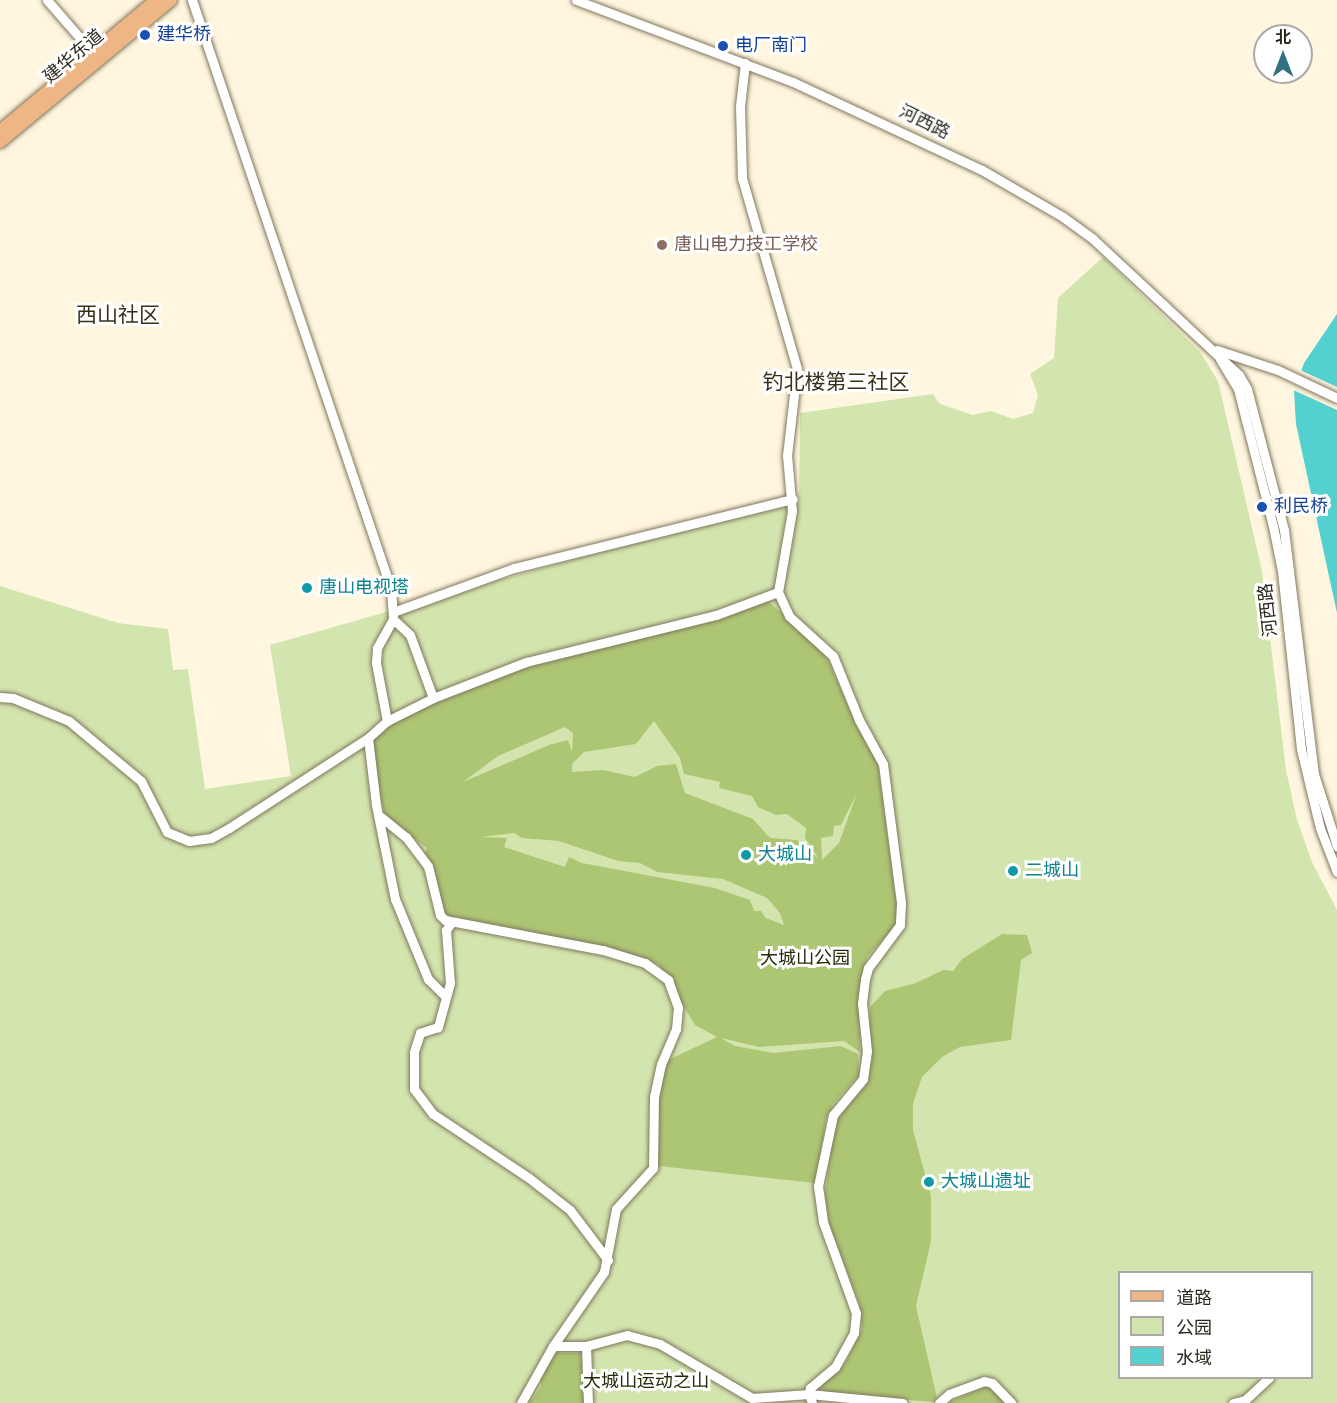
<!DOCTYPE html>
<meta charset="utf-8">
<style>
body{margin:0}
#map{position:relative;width:1337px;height:1403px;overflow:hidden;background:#fff6df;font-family:"Alegreya Sans","Noto Sans SC",sans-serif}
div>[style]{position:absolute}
.green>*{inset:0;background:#d3e5ae}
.forest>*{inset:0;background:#adc674}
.water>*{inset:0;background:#53d1d1}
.pier>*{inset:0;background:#fff6df}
.roads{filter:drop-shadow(0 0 2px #80775d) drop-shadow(0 0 2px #80775d)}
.minor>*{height:9px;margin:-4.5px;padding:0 4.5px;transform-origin:4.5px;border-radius:4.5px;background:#fff}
.major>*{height:12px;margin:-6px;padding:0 6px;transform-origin:6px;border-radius:6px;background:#eeb585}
.dots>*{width:16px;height:16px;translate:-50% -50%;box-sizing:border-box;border:3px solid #fff;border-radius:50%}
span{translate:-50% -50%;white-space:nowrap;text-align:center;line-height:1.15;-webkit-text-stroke:6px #fff;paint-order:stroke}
.transit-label{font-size:18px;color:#164399}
.left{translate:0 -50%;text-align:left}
.street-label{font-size:18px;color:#2c281d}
.education-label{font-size:18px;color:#785e54}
.culture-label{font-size:18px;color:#0d838f}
.park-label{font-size:18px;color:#242d0a}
.quarter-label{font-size:21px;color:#383018}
.legend{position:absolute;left:1118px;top:1271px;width:195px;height:108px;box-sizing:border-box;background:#fff;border:2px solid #aba9a5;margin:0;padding:8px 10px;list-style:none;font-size:18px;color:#2c281d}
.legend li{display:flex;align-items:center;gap:12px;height:30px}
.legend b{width:30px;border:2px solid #aba9a5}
.north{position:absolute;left:1253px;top:24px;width:60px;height:60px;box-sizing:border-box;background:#fff;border:2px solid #aba9a5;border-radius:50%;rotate:0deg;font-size:16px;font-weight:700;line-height:24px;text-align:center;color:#2c281d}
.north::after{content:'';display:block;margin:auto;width:21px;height:27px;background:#307184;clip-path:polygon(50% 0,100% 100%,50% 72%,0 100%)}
</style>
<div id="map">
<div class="green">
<div style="clip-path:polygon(evenodd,1103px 257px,1200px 352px,1218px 381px,1262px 571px,1286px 770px,1297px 820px,1312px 862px,1337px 910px,1337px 1403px,0 1403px,0 586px,118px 623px,168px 629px,173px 670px,188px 669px,205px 789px,291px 776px,270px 645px,616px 547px,799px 503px,800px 413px,933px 394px,940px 404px,973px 415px,991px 411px,1013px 419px,1033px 413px,1038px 395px,1030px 374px,1054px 358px,1058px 298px,1103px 257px,1120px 1272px,1312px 1272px,1312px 1378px,1120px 1378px,1120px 1272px)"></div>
</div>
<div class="forest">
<div style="clip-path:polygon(evenodd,767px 600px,824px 652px,860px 732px,877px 757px,898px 912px,895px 926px,867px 957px,859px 993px,860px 1052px,844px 1041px,759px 1047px,721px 1038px,735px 1046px,773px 1053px,841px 1046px,858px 1054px,859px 1075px,833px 1104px,826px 1119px,815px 1183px,659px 1166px,655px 1145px,659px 1089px,666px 1061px,717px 1037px,695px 1025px,658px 964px,600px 946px,445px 915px,431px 865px,424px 856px,427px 848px,385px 816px,371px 750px,375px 737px,396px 722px,438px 700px,529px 665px,767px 600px,654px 721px,680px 758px,684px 774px,720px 782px,719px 788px,752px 796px,758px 807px,776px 815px,787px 814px,806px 828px,805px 838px,819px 859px,797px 840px,770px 838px,753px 819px,685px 793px,676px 764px,657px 766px,635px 777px,603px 770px,572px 772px,572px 764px,584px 752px,636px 744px,654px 721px,767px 600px,565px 727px,573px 733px,572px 752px,568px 740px,549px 745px,463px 782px,498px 756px,565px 727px,767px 600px,857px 793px,839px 843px,822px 860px,821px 838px,833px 836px,834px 826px,841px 825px,857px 793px,767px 600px,514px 833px,522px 838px,559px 841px,618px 861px,640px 863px,657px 872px,723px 879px,767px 898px,780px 913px,784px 925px,766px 918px,761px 911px,754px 911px,750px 900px,715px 888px,582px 863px,569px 857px,565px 867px,504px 847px,507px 838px,481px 837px,514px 833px)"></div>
<div style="clip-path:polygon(1002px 934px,1027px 935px,1032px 953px,1021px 960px,1011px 1040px,960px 1047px,942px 1057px,922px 1077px,913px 1104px,913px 1130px,931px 1196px,931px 1241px,916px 1306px,937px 1398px,933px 1402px,826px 1393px,821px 1389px,823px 1382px,845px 1364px,862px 1329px,860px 1305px,830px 1227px,825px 1195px,833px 1135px,843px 1105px,868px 1082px,870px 1007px,885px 991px,916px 983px,943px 970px,953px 971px,962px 959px)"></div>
<div style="clip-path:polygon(556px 1353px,581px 1353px,584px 1403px,529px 1403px,541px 1387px,540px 1374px)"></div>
<div style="clip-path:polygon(984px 1387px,991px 1387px,1007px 1403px,948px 1403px)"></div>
</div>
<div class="water">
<div style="clip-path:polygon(1337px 314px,1337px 613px,1296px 424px,1294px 391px,1304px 363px)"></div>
</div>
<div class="pier">
<div style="clip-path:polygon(1298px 369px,1337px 387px,1337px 410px,1291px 389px)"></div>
</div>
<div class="roads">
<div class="minor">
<div style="left:47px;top:0;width:70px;rotate:49deg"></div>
<div style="left:192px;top:0;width:622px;rotate:71.33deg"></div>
<div style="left:391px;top:589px;width:30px;rotate:86deg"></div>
<div style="left:393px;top:619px;width:33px;rotate:119deg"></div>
<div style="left:377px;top:648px;width:15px;rotate:94deg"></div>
<div style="left:376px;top:663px;width:59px;rotate:79.3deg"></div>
<div style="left:576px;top:0;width:232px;rotate:20.7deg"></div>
<div style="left:793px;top:82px;width:208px;rotate:25deg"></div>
<div style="left:982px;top:170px;width:94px;rotate:30.1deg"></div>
<div style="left:1063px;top:217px;width:37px;rotate:36deg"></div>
<div style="left:1093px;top:239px;width:200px;rotate:43deg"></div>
<div style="left:1239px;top:375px;width:16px;rotate:60deg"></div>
<div style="left:1247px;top:389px;width:146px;rotate:75.3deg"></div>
<div style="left:1284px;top:530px;width:246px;rotate:83deg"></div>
<div style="left:1314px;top:774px;width:76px;rotate:72.3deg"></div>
<div style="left:745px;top:63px;width:43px;rotate:96.6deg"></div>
<div style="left:740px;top:106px;width:72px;rotate:88.4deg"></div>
<div style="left:742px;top:178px;width:199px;rotate:73.9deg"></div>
<div style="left:797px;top:369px;width:87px;rotate:96.6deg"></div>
<div style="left:787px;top:455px;width:56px;rotate:84.9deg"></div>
<div style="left:792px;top:511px;width:82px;rotate:99.8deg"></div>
<div style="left:1217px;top:350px;width:64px;rotate:18.2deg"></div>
<div style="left:1278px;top:370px;width:65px;rotate:25.4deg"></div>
<div style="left:1220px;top:359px;width:35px;rotate:59deg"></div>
<div style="left:1238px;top:389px;width:141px;rotate:75.7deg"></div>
<div style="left:1273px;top:526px;width:46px;rotate:78.7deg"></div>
<div style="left:1282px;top:571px;width:179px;rotate:83.9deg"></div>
<div style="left:1301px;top:749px;width:81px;rotate:76.5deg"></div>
<div style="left:1320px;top:828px;width:47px;rotate:68.9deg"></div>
<div style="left:393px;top:612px;width:129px;rotate:-20deg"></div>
<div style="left:514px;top:568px;width:287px;rotate:-13.9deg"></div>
<div style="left:393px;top:619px;width:23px;rotate:43deg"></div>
<div style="left:410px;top:635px;width:67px;rotate:69.9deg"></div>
<div style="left:0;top:697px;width:13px;rotate:4deg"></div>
<div style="left:13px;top:698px;width:61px;rotate:22.3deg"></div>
<div style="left:69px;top:721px;width:94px;rotate:39.8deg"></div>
<div style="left:141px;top:781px;width:57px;rotate:63deg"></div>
<div style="left:167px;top:832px;width:24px;rotate:22deg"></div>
<div style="left:189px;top:841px;width:22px;rotate:-8deg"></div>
<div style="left:211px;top:838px;width:21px;rotate:-29deg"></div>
<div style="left:229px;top:828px;width:166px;rotate:-32.9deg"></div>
<div style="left:368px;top:738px;width:25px;rotate:-42deg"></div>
<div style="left:387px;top:721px;width:51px;rotate:-26.6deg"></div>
<div style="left:433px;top:698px;width:100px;rotate:-21.2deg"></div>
<div style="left:526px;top:662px;width:196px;rotate:-13.9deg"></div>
<div style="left:716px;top:615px;width:66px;rotate:-20.4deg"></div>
<div style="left:778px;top:592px;width:26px;rotate:65deg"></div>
<div style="left:789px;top:616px;width:59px;rotate:42.3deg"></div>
<div style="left:833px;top:656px;width:69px;rotate:67.9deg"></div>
<div style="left:859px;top:720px;width:50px;rotate:61.4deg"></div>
<div style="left:883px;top:764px;width:140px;rotate:82.6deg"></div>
<div style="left:901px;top:903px;width:22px;rotate:93deg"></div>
<div style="left:900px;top:925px;width:54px;rotate:126.7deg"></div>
<div style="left:868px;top:968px;width:11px;rotate:105deg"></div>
<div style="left:865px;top:979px;width:24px;rotate:97deg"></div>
<div style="left:862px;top:1003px;width:48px;rotate:84.1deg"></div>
<div style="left:867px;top:1051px;width:28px;rotate:98deg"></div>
<div style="left:863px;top:1079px;width:47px;rotate:129.8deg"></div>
<div style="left:833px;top:1115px;width:73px;rotate:101.9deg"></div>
<div style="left:818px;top:1186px;width:36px;rotate:82deg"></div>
<div style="left:823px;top:1222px;width:97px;rotate:70.1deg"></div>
<div style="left:856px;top:1313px;width:20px;rotate:96deg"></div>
<div style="left:854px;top:1333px;width:39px;rotate:119deg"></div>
<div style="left:835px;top:1367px;width:33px;rotate:140deg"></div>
<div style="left:810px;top:1388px;width:6px;rotate:99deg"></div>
<div style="left:809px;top:1394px;width:57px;rotate:176deg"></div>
<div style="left:752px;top:1398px;width:107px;rotate:-149.6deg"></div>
<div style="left:660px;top:1344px;width:34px;rotate:-165deg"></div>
<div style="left:627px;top:1335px;width:42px;rotate:165deg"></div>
<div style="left:586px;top:1346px;width:33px;rotate:180deg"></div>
<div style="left:553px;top:1346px;width:65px;rotate:119.3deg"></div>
<div style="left:368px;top:738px;width:67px;rotate:83.2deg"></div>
<div style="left:376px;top:805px;width:96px;rotate:78.6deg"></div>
<div style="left:395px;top:899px;width:87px;rotate:67.6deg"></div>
<div style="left:428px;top:979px;width:25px;rotate:45deg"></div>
<div style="left:381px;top:817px;width:32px;rotate:39deg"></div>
<div style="left:406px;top:837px;width:36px;rotate:53deg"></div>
<div style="left:428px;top:866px;width:50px;rotate:76.2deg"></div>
<div style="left:440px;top:915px;width:7px;rotate:45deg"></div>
<div style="left:445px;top:920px;width:161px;rotate:10.8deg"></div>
<div style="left:603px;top:950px;width:44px;rotate:17.2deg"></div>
<div style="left:645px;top:963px;width:29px;rotate:36deg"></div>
<div style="left:668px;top:980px;width:29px;rotate:70deg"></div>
<div style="left:678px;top:1007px;width:22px;rotate:95deg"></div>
<div style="left:676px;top:1029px;width:38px;rotate:113deg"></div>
<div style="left:661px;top:1064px;width:34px;rotate:102deg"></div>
<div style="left:654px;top:1097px;width:71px;rotate:90.8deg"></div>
<div style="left:653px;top:1168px;width:55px;rotate:132.1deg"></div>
<div style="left:616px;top:1209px;width:64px;rotate:100.8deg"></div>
<div style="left:604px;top:1272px;width:90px;rotate:124.6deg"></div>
<div style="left:451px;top:923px;width:9px;rotate:126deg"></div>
<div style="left:446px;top:930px;width:53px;rotate:85.7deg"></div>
<div style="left:450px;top:983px;width:46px;rotate:105.3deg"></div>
<div style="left:438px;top:1027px;width:19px;rotate:162deg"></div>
<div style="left:420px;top:1033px;width:20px;rotate:108deg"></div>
<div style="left:414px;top:1052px;width:37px;rotate:90deg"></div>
<div style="left:414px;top:1089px;width:31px;rotate:53deg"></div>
<div style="left:433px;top:1114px;width:115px;rotate:33.7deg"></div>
<div style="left:529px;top:1178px;width:52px;rotate:38deg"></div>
<div style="left:570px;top:1210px;width:63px;rotate:52.8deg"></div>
<div style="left:586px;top:1346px;width:57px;rotate:88deg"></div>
<div style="left:812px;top:1403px;width:9px;rotate:-108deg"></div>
<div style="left:809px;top:1394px;width:94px;rotate:5.5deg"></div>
<div style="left:939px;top:1403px;width:13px;rotate:-42deg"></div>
<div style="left:949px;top:1394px;width:37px;rotate:-20deg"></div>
<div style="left:984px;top:1381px;width:8px;rotate:14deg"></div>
<div style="left:992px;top:1383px;width:28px;rotate:46deg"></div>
<div style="left:1233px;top:1403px;width:12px;rotate:-14deg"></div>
<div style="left:1245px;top:1400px;width:33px;rotate:-43deg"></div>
</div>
<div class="major">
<div style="left:0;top:131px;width:204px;rotate:-40deg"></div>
<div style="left:0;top:142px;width:222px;rotate:-39.7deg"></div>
</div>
</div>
<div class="dots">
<div style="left:145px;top:35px;background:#1a4fb4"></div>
<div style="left:723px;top:46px;background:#1a4fb4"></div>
<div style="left:662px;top:245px;background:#8d6e63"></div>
<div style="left:1262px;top:507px;background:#1a4fb4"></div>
<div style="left:307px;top:588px;background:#0f9aa8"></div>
<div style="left:746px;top:855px;background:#0f9aa8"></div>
<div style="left:1013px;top:871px;background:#0f9aa8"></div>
<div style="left:929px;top:1182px;background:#0f9aa8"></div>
</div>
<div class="transit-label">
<span class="left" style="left:157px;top:35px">建华桥</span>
<span class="left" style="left:735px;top:46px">电厂南门</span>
<span class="left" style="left:1274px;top:507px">利民桥</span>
</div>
<div class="street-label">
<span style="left:74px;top:57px;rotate:-40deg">建华东道</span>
<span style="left:924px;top:123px;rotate:26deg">河西路</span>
<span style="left:1269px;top:610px;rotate:-96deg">河西路</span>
</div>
<div class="education-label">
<span class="left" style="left:674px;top:245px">唐山电力技工学校</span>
</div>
<div class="culture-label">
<span class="left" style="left:319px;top:588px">唐山电视塔</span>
<span class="left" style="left:758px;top:855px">大城山</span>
<span class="left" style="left:1025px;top:871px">二城山</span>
<span class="left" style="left:941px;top:1182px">大城山遗址</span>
</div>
<div class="park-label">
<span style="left:805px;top:959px">大城山公园</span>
<span style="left:646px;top:1382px">大城山运动之山</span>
</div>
<div class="quarter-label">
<span style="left:118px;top:316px">西山社区</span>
<span style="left:836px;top:383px">钓北楼第三社区</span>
</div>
<ul class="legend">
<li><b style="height:8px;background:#eeb585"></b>道路</li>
<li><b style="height:16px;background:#d3e5ae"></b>公园</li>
<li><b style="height:16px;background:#53d1d1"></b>水域</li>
</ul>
<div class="north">北</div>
</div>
